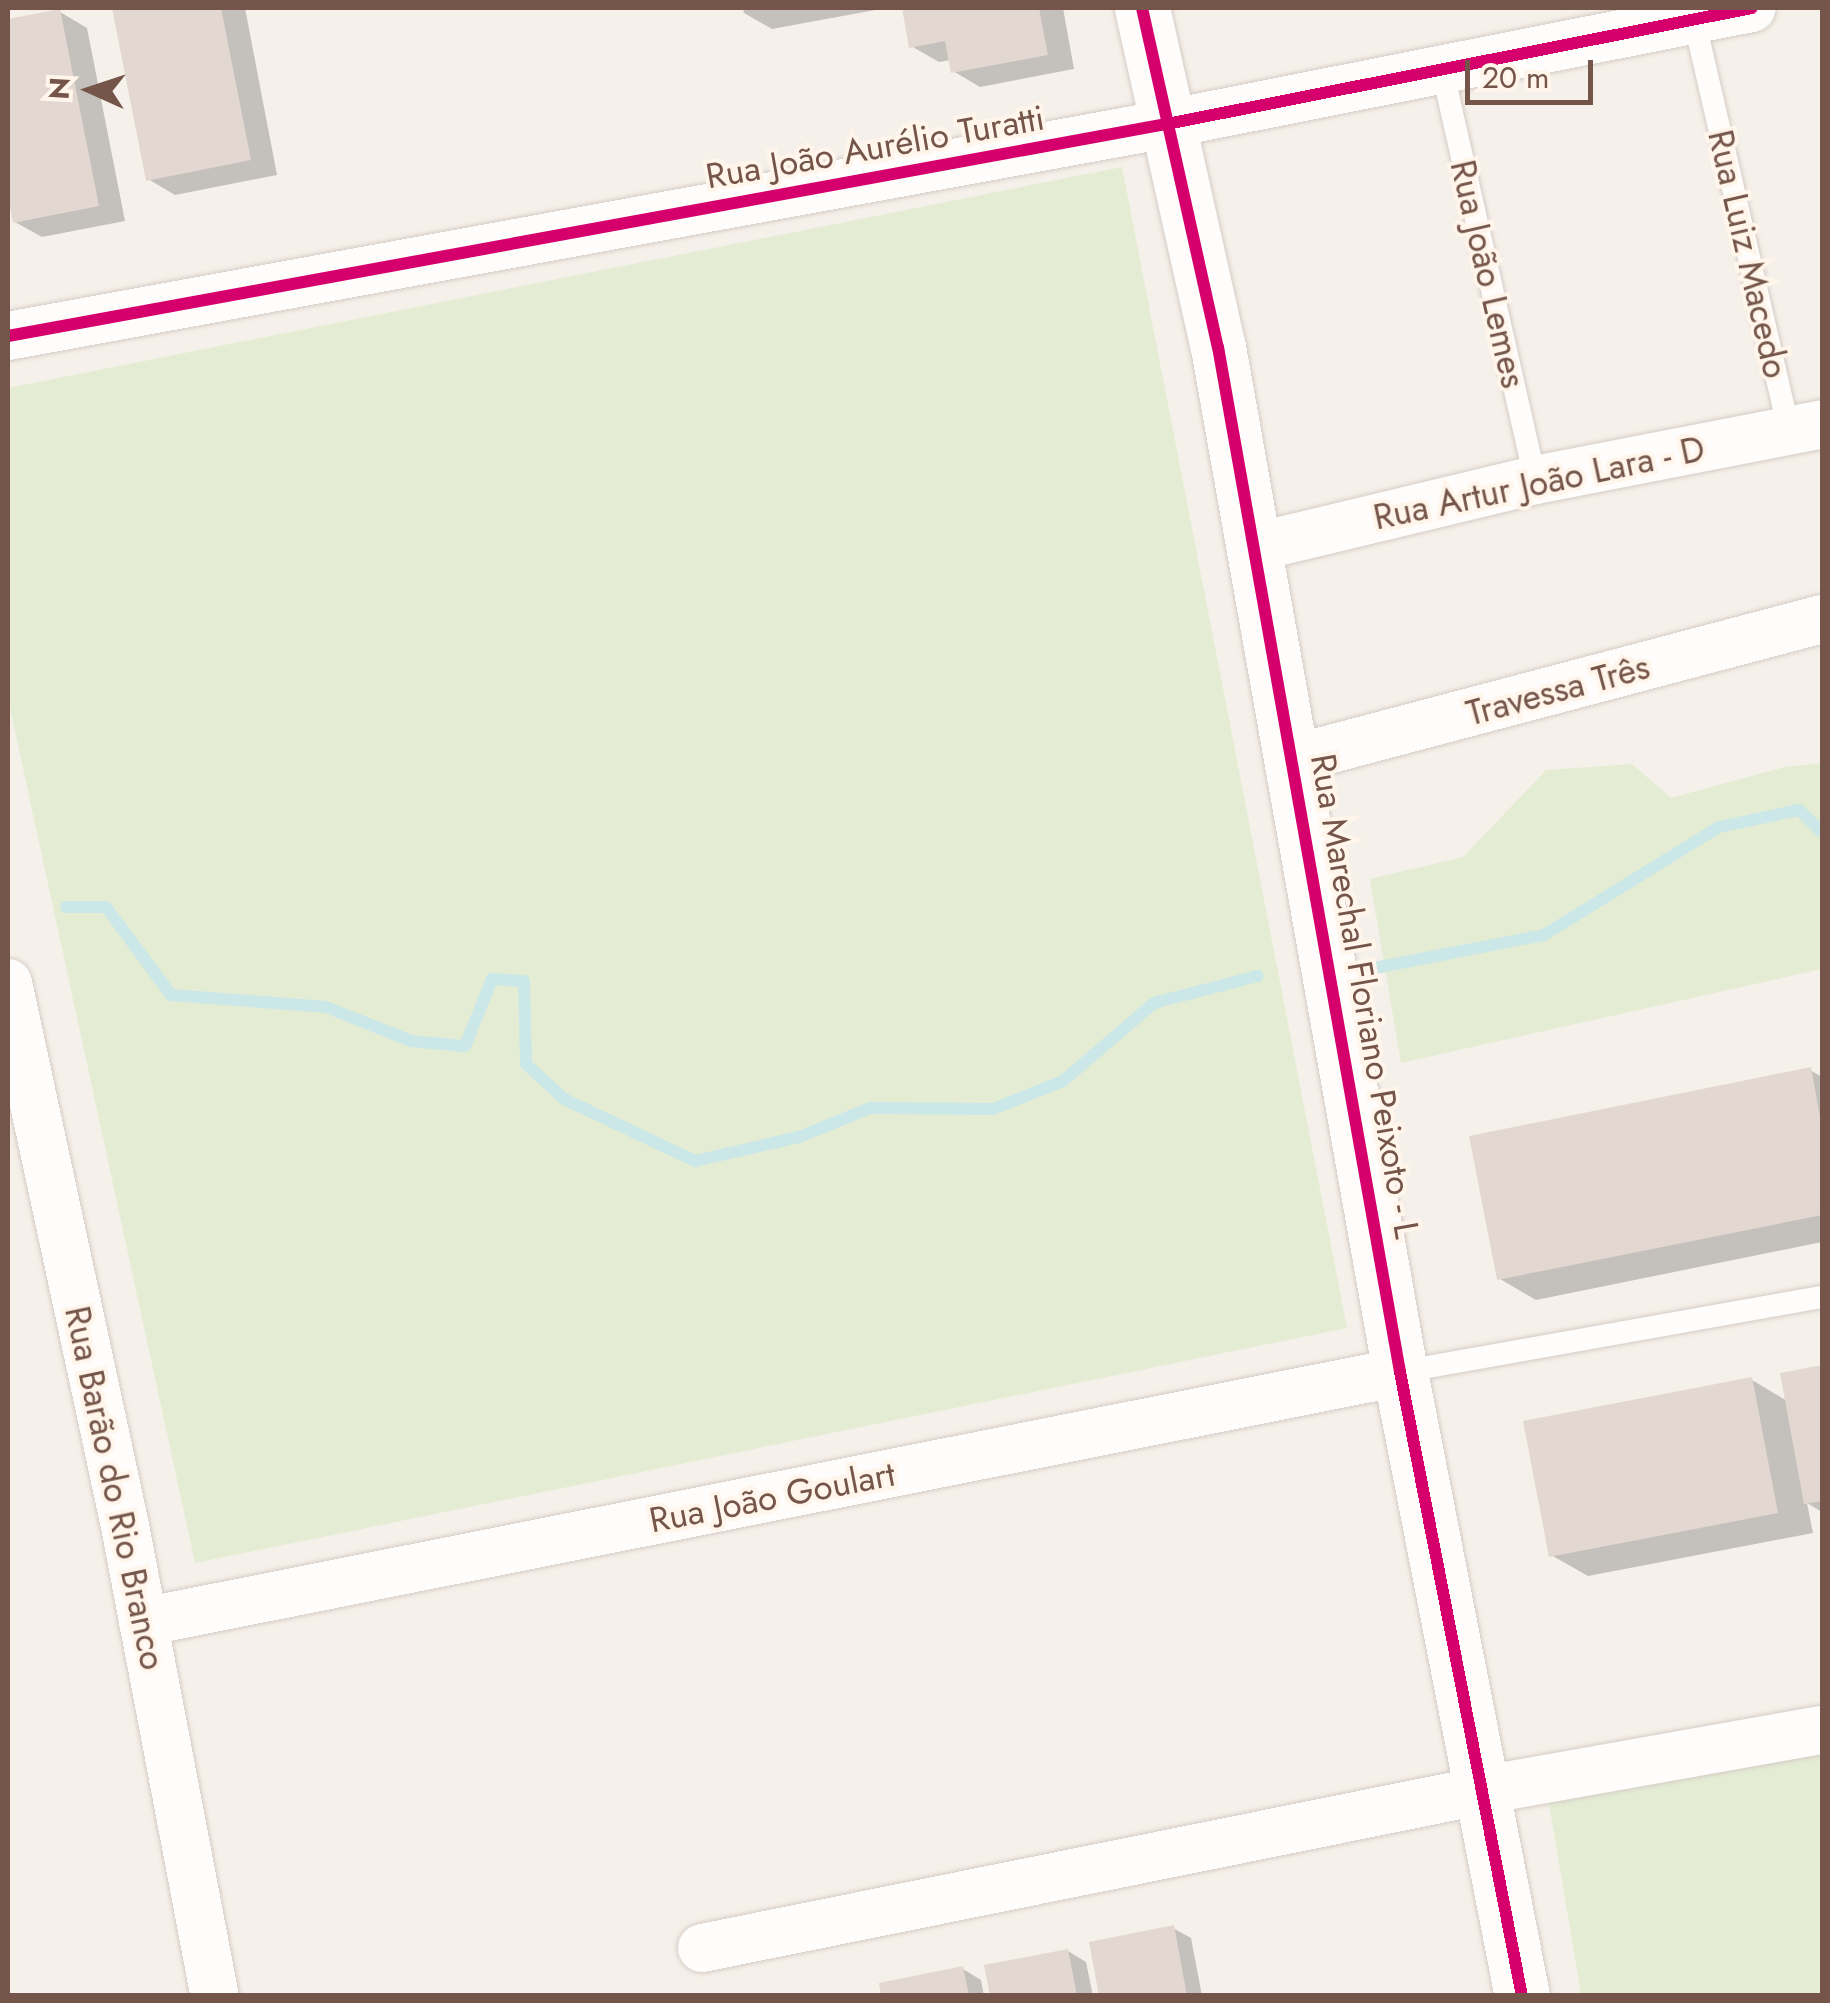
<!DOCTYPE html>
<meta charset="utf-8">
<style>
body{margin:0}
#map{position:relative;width:1830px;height:2003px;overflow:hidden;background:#f6f0ea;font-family:Jost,sans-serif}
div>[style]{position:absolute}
.green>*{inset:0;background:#e4edd4}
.shadow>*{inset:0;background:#0003}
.stream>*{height:12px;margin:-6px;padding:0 6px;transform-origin:6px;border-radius:6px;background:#cbe7e7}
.building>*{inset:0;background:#e3d8d1}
.roads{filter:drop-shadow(0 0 2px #d5ccc6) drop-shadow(0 0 2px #d5ccc6)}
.lane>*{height:22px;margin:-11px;padding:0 11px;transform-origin:11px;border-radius:11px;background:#fefdfc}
.street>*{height:48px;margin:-24px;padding:0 24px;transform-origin:24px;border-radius:24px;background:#fefdfc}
.secondary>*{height:55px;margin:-27.5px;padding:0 27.5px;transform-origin:27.5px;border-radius:27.5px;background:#fefdfc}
.cycleway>*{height:12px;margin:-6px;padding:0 6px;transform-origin:6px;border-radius:6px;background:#d6006c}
span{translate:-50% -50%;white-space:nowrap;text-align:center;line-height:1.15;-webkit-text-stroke:8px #fff5ea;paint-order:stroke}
.street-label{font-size:35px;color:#755549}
.frame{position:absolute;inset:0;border:10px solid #755549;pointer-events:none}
.north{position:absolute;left:40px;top:40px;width:100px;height:100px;-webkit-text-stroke:8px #fff5ea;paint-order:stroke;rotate:273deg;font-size:28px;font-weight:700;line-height:40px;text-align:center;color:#755549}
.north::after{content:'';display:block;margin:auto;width:35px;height:45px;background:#755549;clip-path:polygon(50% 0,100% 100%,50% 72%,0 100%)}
.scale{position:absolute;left:1465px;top:60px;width:128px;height:45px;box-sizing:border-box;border:5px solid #755549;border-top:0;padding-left:12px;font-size:30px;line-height:35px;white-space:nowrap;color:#755549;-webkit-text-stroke:8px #fff5ea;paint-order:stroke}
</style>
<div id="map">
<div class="green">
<div style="clip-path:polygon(1122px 167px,1347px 1328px,195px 1563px,8px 699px,8px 388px)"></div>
<div style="clip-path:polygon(1822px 763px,1822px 969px,1401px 1063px,1370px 879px,1463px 857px,1546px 770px,1632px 764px,1671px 798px,1785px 767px)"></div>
<div style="clip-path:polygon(1822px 1751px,1822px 1995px,1581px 1995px,1548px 1798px)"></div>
</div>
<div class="shadow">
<div style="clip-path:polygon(115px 8px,245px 8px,277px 175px,175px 195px,148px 179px)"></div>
<div style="clip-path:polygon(743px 8px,886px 8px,772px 29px,744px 13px)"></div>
<div style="clip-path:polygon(904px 8px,1063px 8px,1074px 69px,980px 87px,953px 71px,951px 60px,939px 62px,911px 46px)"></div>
<div style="clip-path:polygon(60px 12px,87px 28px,125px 221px,42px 237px,15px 222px,8px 184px,8px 22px)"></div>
<div style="clip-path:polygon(1810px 1070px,1822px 1077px,1822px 1242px,1536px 1300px,1500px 1279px)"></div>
<div style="clip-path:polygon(1822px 1367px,1822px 1512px,1807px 1503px,1813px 1533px,1588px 1576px,1551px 1555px,1752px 1380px,1787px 1401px,1783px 1375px)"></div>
<div style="clip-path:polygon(1173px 1928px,1191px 1938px,1202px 1996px,1102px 1996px)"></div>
<div style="clip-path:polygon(1068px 1951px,1086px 1962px,1093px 1996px,992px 1996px)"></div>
<div style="clip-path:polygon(963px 1969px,981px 1980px,984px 1996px,884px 1996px)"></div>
</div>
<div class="stream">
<div style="left:66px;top:907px;width:40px"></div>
<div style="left:106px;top:907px;width:109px;rotate:53.5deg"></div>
<div style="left:171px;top:995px;width:155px;rotate:4.4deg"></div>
<div style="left:326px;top:1007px;width:92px;rotate:21.8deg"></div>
<div style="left:411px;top:1041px;width:54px;rotate:5.3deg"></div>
<div style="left:465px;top:1046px;width:72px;rotate:-68.1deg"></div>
<div style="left:492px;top:979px;width:32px;rotate:4deg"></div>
<div style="left:524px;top:981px;width:83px;rotate:88.6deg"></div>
<div style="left:526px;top:1064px;width:52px;rotate:42.6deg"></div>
<div style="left:564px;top:1099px;width:145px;rotate:25.3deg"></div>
<div style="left:695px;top:1161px;width:107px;rotate:-13deg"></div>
<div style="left:799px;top:1137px;width:77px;rotate:-22.2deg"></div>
<div style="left:870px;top:1108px;width:123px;rotate:0.5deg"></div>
<div style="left:993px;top:1109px;width:75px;rotate:-21.8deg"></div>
<div style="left:1063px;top:1081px;width:120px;rotate:-40.6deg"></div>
<div style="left:1154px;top:1003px;width:107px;rotate:-14.6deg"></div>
<div style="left:1364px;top:970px;width:183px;rotate:-11deg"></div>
<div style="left:1544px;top:935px;width:206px;rotate:-31.7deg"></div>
<div style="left:1719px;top:827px;width:82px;rotate:-12deg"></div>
<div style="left:1799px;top:810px;width:32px;rotate:44deg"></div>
</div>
<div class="building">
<div style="clip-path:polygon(112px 8px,221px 8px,251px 160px,146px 181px)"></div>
<div style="clip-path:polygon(902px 8px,1039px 8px,1048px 55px,951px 73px,945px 41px,909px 48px)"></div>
<div style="clip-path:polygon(60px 9px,99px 206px,13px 223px,8px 197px,8px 19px)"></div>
<div style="clip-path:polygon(1811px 1067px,1822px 1129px,1822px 1215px,1497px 1280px,1469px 1136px)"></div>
<div style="clip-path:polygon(1822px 1365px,1822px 1501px,1804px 1504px,1780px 1373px)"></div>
<div style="clip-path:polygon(1752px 1377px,1778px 1513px,1549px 1557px,1523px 1421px)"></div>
<div style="clip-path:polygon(1174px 1925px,1187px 1996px,1099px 1996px,1089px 1942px)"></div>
<div style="clip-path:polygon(1068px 1949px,1077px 1996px,990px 1996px,984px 1965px)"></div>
<div style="clip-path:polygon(963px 1966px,969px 1996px,881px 1996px,879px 1983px)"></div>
</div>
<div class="roads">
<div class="lane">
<div style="left:1694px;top:19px;width:422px;rotate:77deg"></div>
<div style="left:1442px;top:69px;width:421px;rotate:77.2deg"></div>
<div style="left:1400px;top:1372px;width:429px;rotate:-10.1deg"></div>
</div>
<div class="street">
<div style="left:8px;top:336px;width:1178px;rotate:-10.37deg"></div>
<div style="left:1167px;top:124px;width:596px;rotate:-11.22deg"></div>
<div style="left:1256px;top:547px;width:287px;rotate:-13.5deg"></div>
<div style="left:1535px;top:480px;width:292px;rotate:-11deg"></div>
<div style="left:1293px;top:759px;width:547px;rotate:-14.82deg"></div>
<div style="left:8px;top:983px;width:555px;rotate:77.84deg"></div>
<div style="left:125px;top:1526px;width:479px;rotate:79.2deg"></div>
<div style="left:143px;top:1622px;width:1282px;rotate:-11.25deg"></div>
<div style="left:702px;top:1948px;width:798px;rotate:-11.42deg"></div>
<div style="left:1484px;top:1790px;width:343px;rotate:-10.1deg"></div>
</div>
<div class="secondary">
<div style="left:1142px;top:8px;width:347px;rotate:77.4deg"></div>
<div style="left:1218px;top:347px;width:1041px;rotate:79.93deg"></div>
<div style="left:1400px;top:1372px;width:636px;rotate:78.94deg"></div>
</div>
</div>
<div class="cycleway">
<div style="left:1142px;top:8px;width:347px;rotate:77.4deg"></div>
<div style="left:1218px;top:347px;width:1041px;rotate:79.93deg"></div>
<div style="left:1400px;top:1372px;width:636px;rotate:78.94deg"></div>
<div style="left:8px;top:336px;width:1178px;rotate:-10.37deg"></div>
<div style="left:1167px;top:124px;width:596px;rotate:-11.22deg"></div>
</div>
<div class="street-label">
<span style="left:875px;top:147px;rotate:-10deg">Rua João Aurélio Turatti</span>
<span style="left:1748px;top:254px;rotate:77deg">Rua Luiz Macedo</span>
<span style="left:1488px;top:274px;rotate:77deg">Rua João Lemes</span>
<span style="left:1539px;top:483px;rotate:-12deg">Rua Artur João Lara - D</span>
<span style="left:1558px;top:690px;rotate:-15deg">Travessa Três</span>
<span style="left:1365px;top:996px;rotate:80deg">Rua Marechal Floriano Peixoto - L</span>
<span style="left:115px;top:1488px;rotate:78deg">Rua Barão do Rio Branco</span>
<span style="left:772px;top:1497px;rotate:-11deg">Rua João Goulart</span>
</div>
<div class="frame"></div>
<div class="north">N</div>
<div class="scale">20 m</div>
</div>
